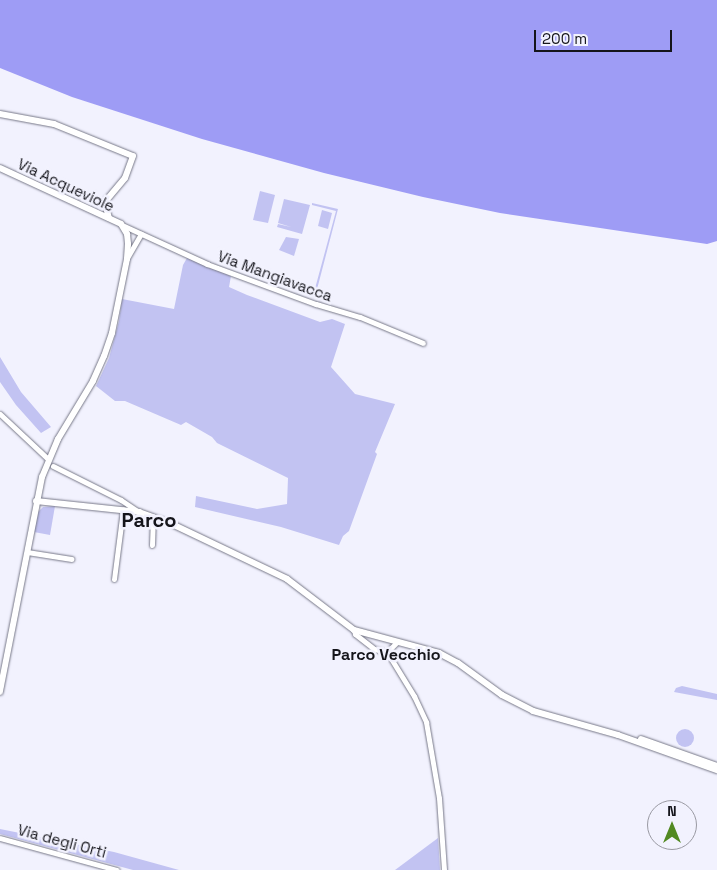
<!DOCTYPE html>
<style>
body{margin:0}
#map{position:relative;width:717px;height:870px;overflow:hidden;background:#f2f2fe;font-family:"Space Grotesk",sans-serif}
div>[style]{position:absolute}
.green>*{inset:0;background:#c2c3f2}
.round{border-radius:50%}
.water>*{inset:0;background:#9e9cf5}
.roads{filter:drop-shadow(0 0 1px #777888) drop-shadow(0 0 1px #777888)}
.minor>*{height:5px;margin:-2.5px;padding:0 2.5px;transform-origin:2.5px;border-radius:2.5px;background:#fff}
.major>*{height:6px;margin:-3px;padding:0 3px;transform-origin:3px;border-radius:3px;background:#fff}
span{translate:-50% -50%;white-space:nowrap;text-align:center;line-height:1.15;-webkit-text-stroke:5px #f2f2fe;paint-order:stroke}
.street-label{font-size:15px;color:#15151b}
.neighbourhood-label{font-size:16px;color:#15151b;font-weight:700}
.district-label{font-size:20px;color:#15151b;font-weight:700}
.north{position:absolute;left:647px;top:800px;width:50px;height:50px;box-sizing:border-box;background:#f2f2fe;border:1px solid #9a9aa3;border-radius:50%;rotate:0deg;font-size:14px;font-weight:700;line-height:20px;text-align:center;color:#15151b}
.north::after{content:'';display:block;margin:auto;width:18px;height:22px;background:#528922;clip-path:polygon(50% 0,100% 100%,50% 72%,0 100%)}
.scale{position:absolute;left:534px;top:30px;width:138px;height:22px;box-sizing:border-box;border:2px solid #15151b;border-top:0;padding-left:6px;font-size:15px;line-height:18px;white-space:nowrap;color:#15151b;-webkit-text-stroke:4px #f2f2fe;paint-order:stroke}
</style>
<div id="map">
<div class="green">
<div style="clip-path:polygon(260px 191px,275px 195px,268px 223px,253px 220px)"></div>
<div style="clip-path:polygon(284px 199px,310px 205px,302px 234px,277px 227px,278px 224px,291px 227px,278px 223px)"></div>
<div style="clip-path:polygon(312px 203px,338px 209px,315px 297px,313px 296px,336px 211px,312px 205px)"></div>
<div style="clip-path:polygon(322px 210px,332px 213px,328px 229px,318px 226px)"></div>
<div style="clip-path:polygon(286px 237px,299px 239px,294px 256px,279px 250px)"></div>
<div style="clip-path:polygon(187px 258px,231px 276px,229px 287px,247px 295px,320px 322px,332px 319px,345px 324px,331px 367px,355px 394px,395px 404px,375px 452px,377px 454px,349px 531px,343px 536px,339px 545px,281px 527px,195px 507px,196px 496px,257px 509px,287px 504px,288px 478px,217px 443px,212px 437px,186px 422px,181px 425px,125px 401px,115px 401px,96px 386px,109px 358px,119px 321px,122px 299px,174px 309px,183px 265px)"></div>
<div style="clip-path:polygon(0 357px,21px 392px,51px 427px,41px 433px,16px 405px,0 382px)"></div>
<div style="clip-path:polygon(55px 506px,50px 535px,34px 532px,38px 512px,43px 507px)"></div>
<div style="clip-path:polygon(682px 686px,717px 694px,717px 700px,674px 692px,676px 688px)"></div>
<div class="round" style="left:676px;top:729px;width:18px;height:18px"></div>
<div style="clip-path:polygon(0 829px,114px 852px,179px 870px,133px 870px,0 834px)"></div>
<div style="clip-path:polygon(438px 838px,440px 870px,395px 870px)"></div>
</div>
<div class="water">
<div style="clip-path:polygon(0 0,717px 0,717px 241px,707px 244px,580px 225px,500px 213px,423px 197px,324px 173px,202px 139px,72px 97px,0 68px)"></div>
</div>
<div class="roads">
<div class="minor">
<div style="left:122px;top:225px;width:94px;rotate:24.6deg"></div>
<div style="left:207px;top:264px;width:116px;rotate:20.2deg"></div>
<div style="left:316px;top:304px;width:46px;rotate:16.5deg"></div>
<div style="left:360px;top:317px;width:68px;rotate:22.4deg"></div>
<div style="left:127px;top:258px;width:28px;rotate:-60deg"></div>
<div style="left:0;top:414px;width:66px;rotate:43.2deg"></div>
<div style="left:53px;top:466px;width:76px;rotate:26.6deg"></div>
<div style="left:121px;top:500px;width:22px;rotate:34deg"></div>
<div style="left:152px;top:545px;width:28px;rotate:-88deg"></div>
<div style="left:27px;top:552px;width:45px;rotate:9deg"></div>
<div style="left:114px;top:579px;width:70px;rotate:-82.6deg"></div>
<div style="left:354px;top:630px;width:4px;rotate:76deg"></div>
<div style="left:355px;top:634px;width:24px;rotate:38deg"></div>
<div style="left:374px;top:649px;width:13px;rotate:13deg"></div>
<div style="left:387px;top:652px;width:52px;rotate:58.5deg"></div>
<div style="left:414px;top:696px;width:29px;rotate:65deg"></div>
<div style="left:426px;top:722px;width:77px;rotate:80.3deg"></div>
<div style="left:439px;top:798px;width:72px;rotate:86deg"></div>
<div style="left:387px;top:652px;width:14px;rotate:-45deg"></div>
<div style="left:0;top:838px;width:121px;rotate:15.3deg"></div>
</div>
<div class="major">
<div style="left:0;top:114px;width:55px;rotate:10.5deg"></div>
<div style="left:54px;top:124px;width:85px;rotate:22.1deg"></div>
<div style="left:133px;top:156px;width:23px;rotate:110deg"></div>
<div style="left:125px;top:178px;width:30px;rotate:130deg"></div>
<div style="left:106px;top:201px;width:6px;rotate:90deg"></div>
<div style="left:106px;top:207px;width:11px;rotate:75deg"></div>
<div style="left:0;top:168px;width:133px;rotate:24.8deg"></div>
<div style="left:121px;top:224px;width:12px;rotate:59deg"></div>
<div style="left:127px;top:234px;width:10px;rotate:84deg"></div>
<div style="left:128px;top:244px;width:15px;rotate:94deg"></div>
<div style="left:127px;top:259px;width:76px;rotate:101.5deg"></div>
<div style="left:112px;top:333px;width:24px;rotate:109deg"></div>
<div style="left:104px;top:356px;width:27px;rotate:114deg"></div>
<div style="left:93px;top:381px;width:68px;rotate:121.1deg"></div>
<div style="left:58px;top:439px;width:41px;rotate:112.8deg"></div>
<div style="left:42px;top:477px;width:219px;rotate:101.1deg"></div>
<div style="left:36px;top:501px;width:104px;rotate:6.1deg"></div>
<div style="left:139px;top:512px;width:37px;rotate:20deg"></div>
<div style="left:174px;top:525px;width:125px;rotate:25.5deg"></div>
<div style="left:287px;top:579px;width:84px;rotate:37.3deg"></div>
<div style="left:354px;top:630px;width:88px;rotate:15.1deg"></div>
<div style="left:439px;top:653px;width:21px;rotate:28deg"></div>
<div style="left:458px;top:663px;width:54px;rotate:36deg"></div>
<div style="left:502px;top:695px;width:35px;rotate:27deg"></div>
<div style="left:533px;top:711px;width:88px;rotate:15.8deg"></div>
<div style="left:618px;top:735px;width:105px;rotate:19.5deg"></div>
<div style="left:641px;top:739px;width:81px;rotate:19.6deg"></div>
</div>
</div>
<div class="street-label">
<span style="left:66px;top:185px;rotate:25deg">Via Acqueviole</span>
<span style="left:275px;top:276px;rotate:20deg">Via Mangiavacca</span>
<span style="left:62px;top:841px;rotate:15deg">Via degli Orti</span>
</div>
<div class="neighbourhood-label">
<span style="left:386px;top:655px">Parco Vecchio</span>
</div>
<div class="district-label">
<span style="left:149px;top:520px">Parco</span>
</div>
<div class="north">N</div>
<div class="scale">200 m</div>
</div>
